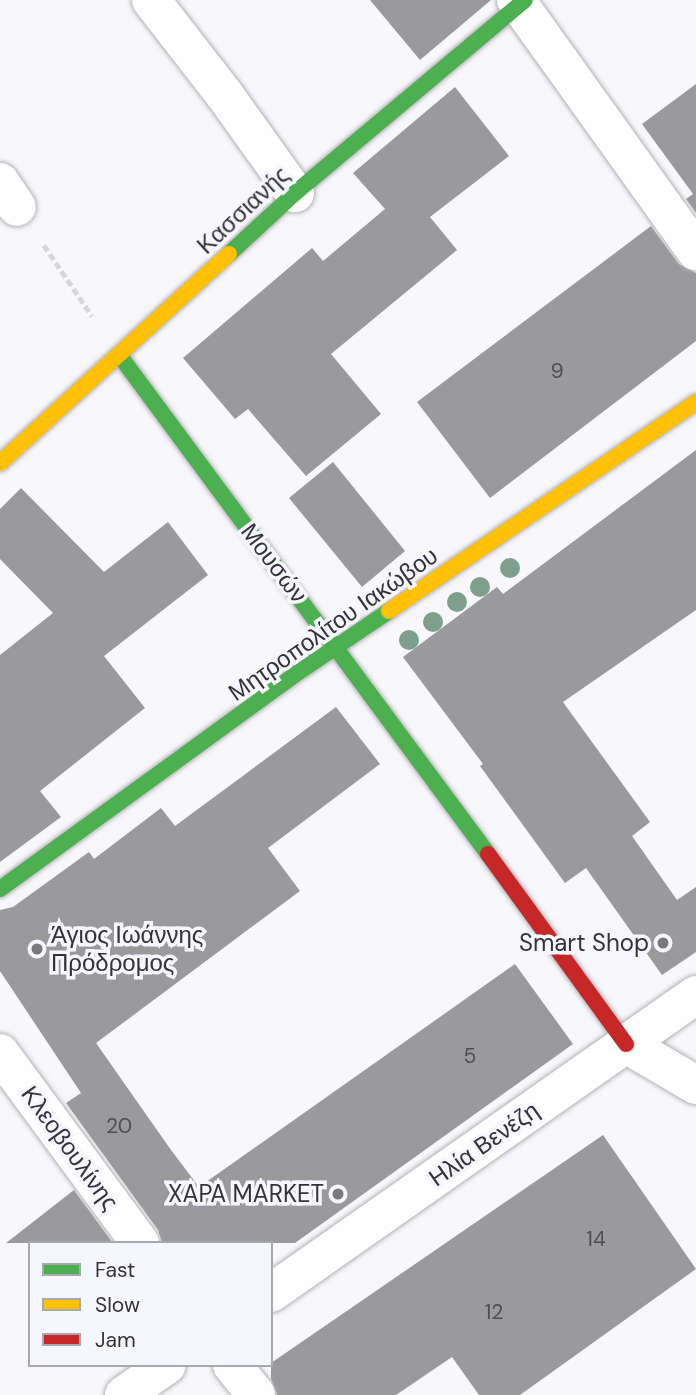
<!DOCTYPE html>
<meta charset="utf-8">
<style>
body{margin:0}
#map{position:relative;width:696px;height:1395px;overflow:hidden;background:#f8f8fc;font-family:"DM Sans",sans-serif}
div>[style]{position:absolute}
.building>*{inset:0;background:#9a9a9d}
.path>*{height:4.5px;margin-top:-2.25px;transform-origin:0;background:repeating-linear-gradient(90deg,#d8d8da 0 7px,transparent 0 10.5px)}
.roads{filter:drop-shadow(0 0 2px #b2b2b5) drop-shadow(0 0 2px #b2b2b5)}
.street>*{height:38px;margin:-19px;padding:0 19px;transform-origin:19px;border-radius:19px;background:#fefeff}
.fast>*{height:16px;margin:-8px;padding:0 8px;transform-origin:8px;border-radius:8px;background:#4caf50}
.slow>*{height:16px;margin:-8px;padding:0 8px;transform-origin:8px;border-radius:8px;background:#ffc107}
.jam>*{height:16px;margin:-8px;padding:0 8px;transform-origin:8px;border-radius:8px;background:#c62828}
.trees>*{width:20px;height:20px;margin:-10px;border-radius:50%;background:#7e9f8c}
.dots>*{width:19px;height:19px;translate:-50% -50%;box-sizing:border-box;border:4px solid #f6f7fe;border-radius:50%}
span{translate:-50% -50%;white-space:nowrap;text-align:center;line-height:1.15;-webkit-text-stroke:7px #f6f7fe;paint-order:stroke}
.number-label{font-size:21px;color:#4e4e50}
.number-label span{-webkit-text-stroke-width:0}
.street-label{font-size:24px;color:#343436}
.poi-label{font-size:24px;color:#343436}
.left{translate:0 -50%;text-align:left}
.right{translate:-100% -50%;text-align:right}
.legend{position:absolute;left:28px;top:1241px;width:245px;height:126px;box-sizing:border-box;background:#f6f7fe;border:2px solid #a8a9ae;margin:0;padding:9px 12px;list-style:none;font-size:21px;color:#343436}
.legend li{display:flex;align-items:center;gap:14px;height:35px}
.legend b{width:35px;border:2px solid #a8a9ae}
</style>
<div id="map">
<div class="building">
<div style="clip-path:polygon(370px 0,491px 0,420px 60px)"></div>
<div style="clip-path:polygon(696px 84px,696px 213px,686px 199px,693px 194px,642px 124px)"></div>
<div style="clip-path:polygon(455px 87px,509px 156px,430px 217px,457px 250px,331px 354px,381px 414px,306px 476px,248px 409px,235px 419px,183px 358px,312px 248px,323px 261px,385px 209px,353px 173px)"></div>
<div style="clip-path:polygon(651px 226px,679px 264px,696px 273px,696px 341px,490px 498px,417px 402px)"></div>
<div style="clip-path:polygon(696px 450px,696px 610px,563px 702px,650px 822px,632px 836px,677px 900px,696px 887px,696px 952px,662px 975px,586px 868px,565px 883px,480px 766px,483px 764px,403px 657px,497px 587px,503px 594px)"></div>
<div style="clip-path:polygon(333px 462px,405px 551px,362px 587px,289px 498px)"></div>
<div style="clip-path:polygon(21px 488px,104px 572px,168px 522px,208px 575px,104px 656px,145px 708px,40px 791px,61px 817px,0 862px,0 655px,53px 613px,0 559px,0 509px)"></div>
<div style="clip-path:polygon(336px 707px,380px 764px,268px 848px,300px 891px,96px 1043px,171px 1150px,199px 1187px,515px 964px,573px 1044px,295px 1243px,162px 1243px,158px 1230px,66px 1103px,81px 1093px,0 971px,0 910px,13px 907px,89px 852px,94px 859px,161px 808px,175px 826px)"></div>
<div style="clip-path:polygon(603px 1135px,696px 1269px,520px 1395px,479px 1395px,452px 1357px,396px 1395px,277px 1395px,271px 1379px,271px 1363px)"></div>
<div style="clip-path:polygon(74px 1190px,113px 1243px,6px 1243px)"></div>
</div>
<div class="path">
<div style="left:44px;top:245px;width:86px;rotate:55.9deg"></div>
</div>
<div class="roads">
<div class="street">
<div style="left:151px;top:0;width:119px;rotate:52.2deg"></div>
<div style="left:224px;top:94px;width:122px;rotate:54.4deg"></div>
<div style="left:516px;top:0;width:309px;rotate:54.4deg"></div>
<div style="left:0;top:182px;width:30px;rotate:56deg"></div>
<div style="left:626px;top:1044px;width:81px;rotate:30.4deg"></div>
<div style="left:0;top:1053px;width:236px;rotate:53.6deg"></div>
<div style="left:271px;top:1293px;width:519px;rotate:-35.04deg"></div>
<div style="left:232px;top:1365px;width:38px;rotate:51deg"></div>
<div style="left:124px;top:1395px;width:52px;rotate:-34.9deg"></div>
</div>
<div class="fast">
<div style="left:229px;top:254px;width:90px;rotate:-42.7deg"></div>
<div style="left:295px;top:193px;width:300px;rotate:-40deg"></div>
<div style="left:120px;top:356px;width:619px;rotate:53.54deg"></div>
<div style="left:0;top:889px;width:369px;rotate:-36deg"></div>
<div style="left:299px;top:672px;width:109px;rotate:-34.1deg"></div>
</div>
<div class="slow">
<div style="left:0;top:463px;width:310px;rotate:-42.4deg"></div>
<div style="left:389px;top:611px;width:371px;rotate:-34.2deg"></div>
</div>
<div class="jam">
<div style="left:488px;top:854px;width:235px;rotate:54deg"></div>
</div>
</div>
<div class="trees">
<div style="left:510px;top:568px"></div>
<div style="left:480px;top:587px"></div>
<div style="left:457px;top:602px"></div>
<div style="left:433px;top:622px"></div>
<div style="left:409px;top:640px"></div>
</div>
<div class="dots">
<div style="left:663px;top:943px;background:#79797b"></div>
<div style="left:37px;top:949px;background:#79797b"></div>
<div style="left:338px;top:1194px;background:#79797b"></div>
</div>
<div class="number-label">
<span style="left:557px;top:371px">9</span>
<span style="left:470px;top:1056px">5</span>
<span style="left:119px;top:1126px">20</span>
<span style="left:596px;top:1239px">14</span>
<span style="left:494px;top:1312px">12</span>
</div>
<div class="street-label">
<span style="left:243px;top:210px;rotate:-43deg">Κασσιανής</span>
<span style="left:274px;top:563px;rotate:53deg">Μουσών</span>
<span style="left:333px;top:624px;rotate:-35deg">Μητροπολίτου Ιακώβου</span>
<span style="left:484px;top:1144px;rotate:-35deg">Ηλία Βενέζη</span>
<span style="left:70px;top:1148px;rotate:54deg">Κλεοβουλίνης</span>
</div>
<div class="poi-label">
<span class="left" style="left:51px;top:949px">Άγιος Ιωάννης<br>Πρόδρομος</span>
<span class="right" style="left:649px;top:943px">Smart Shop</span>
<span class="right" style="left:324px;top:1194px">XAPA MARKET</span>
</div>
<ul class="legend">
<li><b style="height:9px;background:#4caf50"></b>Fast</li>
<li><b style="height:9px;background:#ffc107"></b>Slow</li>
<li><b style="height:9px;background:#c62828"></b>Jam</li>
</ul>
</div>
